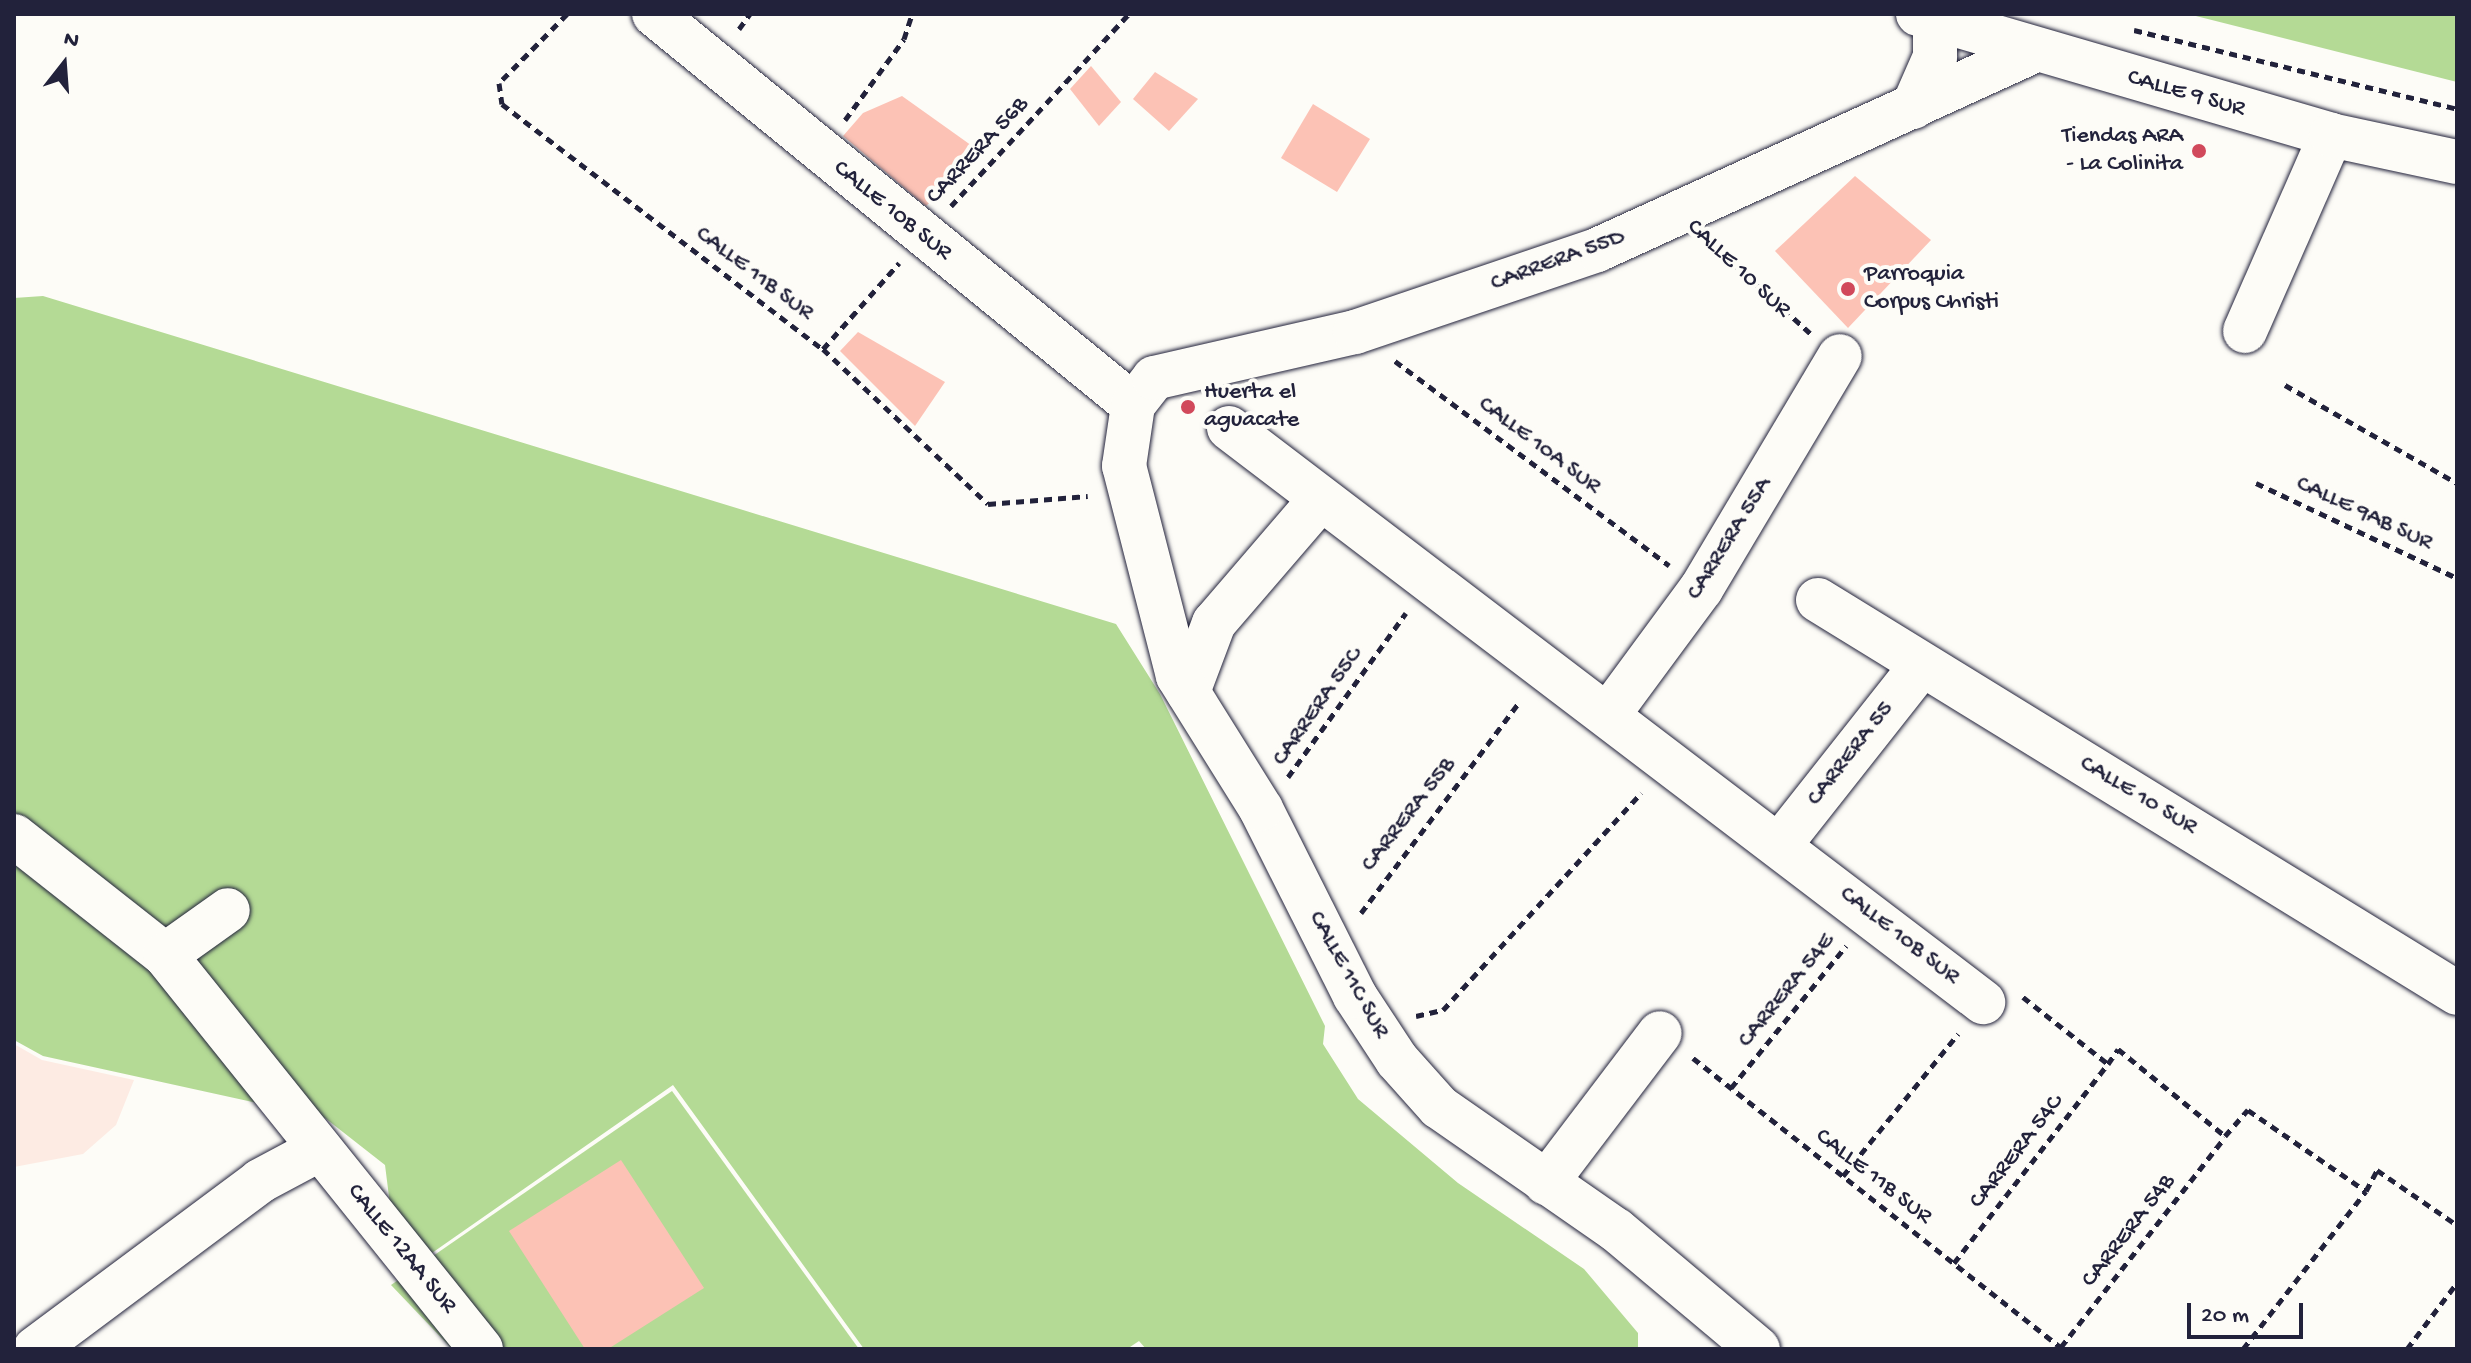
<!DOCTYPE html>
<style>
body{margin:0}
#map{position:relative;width:2471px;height:1363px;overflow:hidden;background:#fdfcf7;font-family:"Gochi Hand",sans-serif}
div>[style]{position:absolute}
.built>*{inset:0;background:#fdebe3}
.green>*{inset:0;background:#b4da95}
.building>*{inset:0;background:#fcc2b5}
.path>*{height:5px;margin-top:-2.5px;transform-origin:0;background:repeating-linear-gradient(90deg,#22223b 0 8px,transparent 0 14px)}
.roads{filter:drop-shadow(0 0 2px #22223b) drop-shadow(0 0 2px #22223b)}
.minor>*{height:44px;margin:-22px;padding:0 22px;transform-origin:22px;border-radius:22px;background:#fdfcf7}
.major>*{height:44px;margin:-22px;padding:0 22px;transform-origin:22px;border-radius:22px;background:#fdfcf7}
.dots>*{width:22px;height:22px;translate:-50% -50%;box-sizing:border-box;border:4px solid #fdfcf7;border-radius:50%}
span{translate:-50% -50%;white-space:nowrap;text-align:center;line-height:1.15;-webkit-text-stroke:8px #fdfcf7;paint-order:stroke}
.street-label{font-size:24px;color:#22223b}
.poi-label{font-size:24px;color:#22223b}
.right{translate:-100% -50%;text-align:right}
.left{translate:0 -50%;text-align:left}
.frame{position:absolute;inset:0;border:16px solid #22223b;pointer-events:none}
.north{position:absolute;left:24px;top:24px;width:80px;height:80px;-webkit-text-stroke:6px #fdfcf7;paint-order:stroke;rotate:17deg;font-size:22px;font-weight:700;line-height:32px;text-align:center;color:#22223b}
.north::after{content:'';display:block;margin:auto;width:28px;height:36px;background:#22223b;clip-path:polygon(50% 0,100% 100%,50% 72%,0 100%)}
.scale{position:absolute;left:2187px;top:1303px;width:116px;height:36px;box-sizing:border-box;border:4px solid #22223b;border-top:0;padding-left:10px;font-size:24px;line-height:28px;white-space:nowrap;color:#22223b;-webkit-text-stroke:6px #fdfcf7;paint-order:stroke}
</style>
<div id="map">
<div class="built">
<div style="clip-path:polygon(14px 1044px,42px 1060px,134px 1080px,116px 1125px,83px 1154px,14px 1167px)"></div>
</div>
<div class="green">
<div style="clip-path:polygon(2188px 14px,2457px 14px,2457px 82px)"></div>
<div style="clip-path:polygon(43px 296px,1116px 624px,1160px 694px,1325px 1026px,1323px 1044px,1358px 1099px,1458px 1183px,1584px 1269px,1638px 1333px,1638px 1349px,1146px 1349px,1139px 1341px,1127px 1349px,864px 1349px,673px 1085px,399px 1276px,385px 1165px,325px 1118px,43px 1056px,14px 1040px,14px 298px)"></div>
<div style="clip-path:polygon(672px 1091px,859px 1349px,452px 1349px,391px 1285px)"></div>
</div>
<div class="building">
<div style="clip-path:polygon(1091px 66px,1121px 102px,1099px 126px,1070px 89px)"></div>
<div style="clip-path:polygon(1155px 72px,1198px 99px,1169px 131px,1133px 99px)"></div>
<div style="clip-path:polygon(902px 96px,982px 153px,926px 206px,843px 136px,863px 113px)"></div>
<div style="clip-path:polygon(1313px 104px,1370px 139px,1337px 192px,1281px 158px)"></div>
<div style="clip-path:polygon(1855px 176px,1931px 240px,1848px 328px,1775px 251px)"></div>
<div style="clip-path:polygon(858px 332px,945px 382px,915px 426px,840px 351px)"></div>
<div style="clip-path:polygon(621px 1160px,704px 1288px,608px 1349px,585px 1349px,509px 1231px)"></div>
</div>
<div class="path">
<div style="left:567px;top:14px;width:97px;rotate:134.6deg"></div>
<div style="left:499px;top:83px;width:21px;rotate:82deg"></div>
<div style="left:502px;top:104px;width:404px;rotate:37.4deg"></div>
<div style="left:823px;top:349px;width:226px;rotate:43.2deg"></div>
<div style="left:988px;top:504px;width:100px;rotate:-4.6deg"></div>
<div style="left:739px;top:29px;width:19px;rotate:-54deg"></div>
<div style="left:2134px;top:30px;width:333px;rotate:13.7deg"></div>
<div style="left:845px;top:120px;width:100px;rotate:-53.9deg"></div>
<div style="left:904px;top:39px;width:26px;rotate:-72deg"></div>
<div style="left:951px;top:206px;width:262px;rotate:-47.2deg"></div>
<div style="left:1711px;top:243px;width:134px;rotate:42.3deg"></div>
<div style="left:823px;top:349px;width:115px;rotate:-48.5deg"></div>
<div style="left:1395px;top:361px;width:342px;rotate:36.7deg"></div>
<div style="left:2285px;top:385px;width:198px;rotate:29.7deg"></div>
<div style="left:2256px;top:483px;width:222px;rotate:25.3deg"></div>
<div style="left:1288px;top:777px;width:202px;rotate:-54.3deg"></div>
<div style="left:1361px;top:913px;width:265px;rotate:-53.1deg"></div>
<div style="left:2023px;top:997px;width:108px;rotate:38.2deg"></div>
<div style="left:2108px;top:1064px;width:18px;rotate:-56deg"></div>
<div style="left:2118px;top:1049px;width:138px;rotate:39.1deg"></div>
<div style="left:2225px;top:1136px;width:35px;rotate:-49deg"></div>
<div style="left:2248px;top:1110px;width:143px;rotate:34.5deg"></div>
<div style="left:2366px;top:1191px;width:24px;rotate:-62deg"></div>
<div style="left:2377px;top:1170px;width:97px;rotate:34.5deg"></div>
<div style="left:1416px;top:1016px;width:28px;rotate:-13deg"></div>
<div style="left:1443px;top:1010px;width:294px;rotate:-47.6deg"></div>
<div style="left:1693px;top:1058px;width:471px;rotate:38.2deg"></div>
<div style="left:1731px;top:1088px;width:183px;rotate:-51deg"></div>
<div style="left:1843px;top:1176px;width:183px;rotate:-51deg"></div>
<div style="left:1954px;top:1263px;width:252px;rotate:-52.3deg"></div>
<div style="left:2061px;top:1347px;width:266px;rotate:-52deg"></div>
<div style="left:2243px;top:1349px;width:200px;rotate:-52.1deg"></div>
<div style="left:2407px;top:1349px;width:83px;rotate:-52.9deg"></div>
</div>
<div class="roads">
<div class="minor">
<div style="left:654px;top:14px;width:618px;rotate:39.22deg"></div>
<div style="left:2245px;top:331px;width:214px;rotate:-66.3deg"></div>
<div style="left:1229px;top:428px;width:948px;rotate:37.28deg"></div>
<div style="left:1818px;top:600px;width:750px;rotate:31.59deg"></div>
<div style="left:1188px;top:692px;width:74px;rotate:-69.4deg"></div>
<div style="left:1214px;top:623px;width:161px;rotate:-49.3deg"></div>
<div style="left:1608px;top:715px;width:157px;rotate:-53.6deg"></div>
<div style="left:1701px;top:589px;width:271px;rotate:-59.2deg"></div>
<div style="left:14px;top:836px;width:192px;rotate:38.2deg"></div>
<div style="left:165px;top:955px;width:505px;rotate:51.27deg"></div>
<div style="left:1782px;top:842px;width:224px;rotate:-51.7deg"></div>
<div style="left:165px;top:955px;width:77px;rotate:-35.5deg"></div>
<div style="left:1546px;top:1183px;width:188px;rotate:-52.8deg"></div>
<div style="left:35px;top:1349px;width:281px;rotate:-36.7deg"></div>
<div style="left:260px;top:1181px;width:68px;rotate:-28.1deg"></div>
<div style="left:1758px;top:1349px;width:185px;rotate:-140deg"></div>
<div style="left:1616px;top:1230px;width:216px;rotate:-145.2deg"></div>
<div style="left:1439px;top:1107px;width:63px;rotate:-131.8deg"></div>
<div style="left:1397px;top:1060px;width:77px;rotate:-123.3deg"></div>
<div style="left:1355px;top:996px;width:209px;rotate:-116.7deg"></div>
<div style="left:1261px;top:809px;width:157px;rotate:-122deg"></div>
<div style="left:1178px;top:676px;width:217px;rotate:-104.4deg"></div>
<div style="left:1124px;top:466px;width:62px;rotate:-81.6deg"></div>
<div style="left:1133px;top:405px;width:34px;rotate:-52deg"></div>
<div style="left:1154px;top:378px;width:206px;rotate:-12.9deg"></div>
<div style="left:1355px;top:332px;width:256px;rotate:-18.7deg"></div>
<div style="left:1597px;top:250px;width:476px;rotate:-24.5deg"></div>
</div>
<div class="major">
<div style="left:1918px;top:14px;width:430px;rotate:16.3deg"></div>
<div style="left:2331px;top:135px;width:129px;rotate:12.1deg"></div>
<div style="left:1913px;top:107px;width:55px;rotate:-66.3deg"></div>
<div style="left:1935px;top:57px;width:38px;rotate:-90deg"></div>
</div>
</div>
<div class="dots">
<div style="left:2199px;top:151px;background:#d1495b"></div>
<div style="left:1848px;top:289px;background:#d1495b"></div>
<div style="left:1188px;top:407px;background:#d1495b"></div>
</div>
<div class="street-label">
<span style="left:2186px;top:94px;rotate:16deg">CALLE 9 SUR</span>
<span style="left:978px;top:151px;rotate:-47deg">CARRERA 56B</span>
<span style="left:892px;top:211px;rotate:39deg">CALLE 10B SUR</span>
<span style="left:1558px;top:261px;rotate:-20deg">CARRERA 55D</span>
<span style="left:1738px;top:269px;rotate:43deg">CALLE 10 SUR</span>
<span style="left:754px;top:274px;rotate:37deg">CALLE 11B SUR</span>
<span style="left:1539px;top:446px;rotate:37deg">CALLE 10A SUR</span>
<span style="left:2364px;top:514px;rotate:25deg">CALLE 9AB SUR</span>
<span style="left:1730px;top:539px;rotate:-58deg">CARRERA 55A</span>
<span style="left:1318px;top:707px;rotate:-55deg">CARRERA 55C</span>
<span style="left:1851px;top:754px;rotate:-52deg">CARRERA 55</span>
<span style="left:2138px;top:796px;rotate:31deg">CALLE 10 SUR</span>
<span style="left:1409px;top:815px;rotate:-52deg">CARRERA 55B</span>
<span style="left:1899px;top:936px;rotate:38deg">CALLE 10B SUR</span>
<span style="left:1348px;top:975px;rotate:61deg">CALLE 11C SUR</span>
<span style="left:1787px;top:991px;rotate:-51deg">CARRERA 54E</span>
<span style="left:2017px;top:1152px;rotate:-52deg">CARRERA 54C</span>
<span style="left:1873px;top:1177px;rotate:38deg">CALLE 11B SUR</span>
<span style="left:2129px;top:1231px;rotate:-52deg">CARRERA 54B</span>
<span style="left:401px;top:1249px;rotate:51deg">CALLE 12AA SUR</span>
</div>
<div class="poi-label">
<span class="right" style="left:2183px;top:151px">Tiendas ARA<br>- La Colinita</span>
<span class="left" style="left:1864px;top:289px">Parroquia<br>Corpus Christi</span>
<span class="left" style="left:1204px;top:407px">Huerta el<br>aguacate</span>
</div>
<div class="frame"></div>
<div class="north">N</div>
<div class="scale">20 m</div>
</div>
